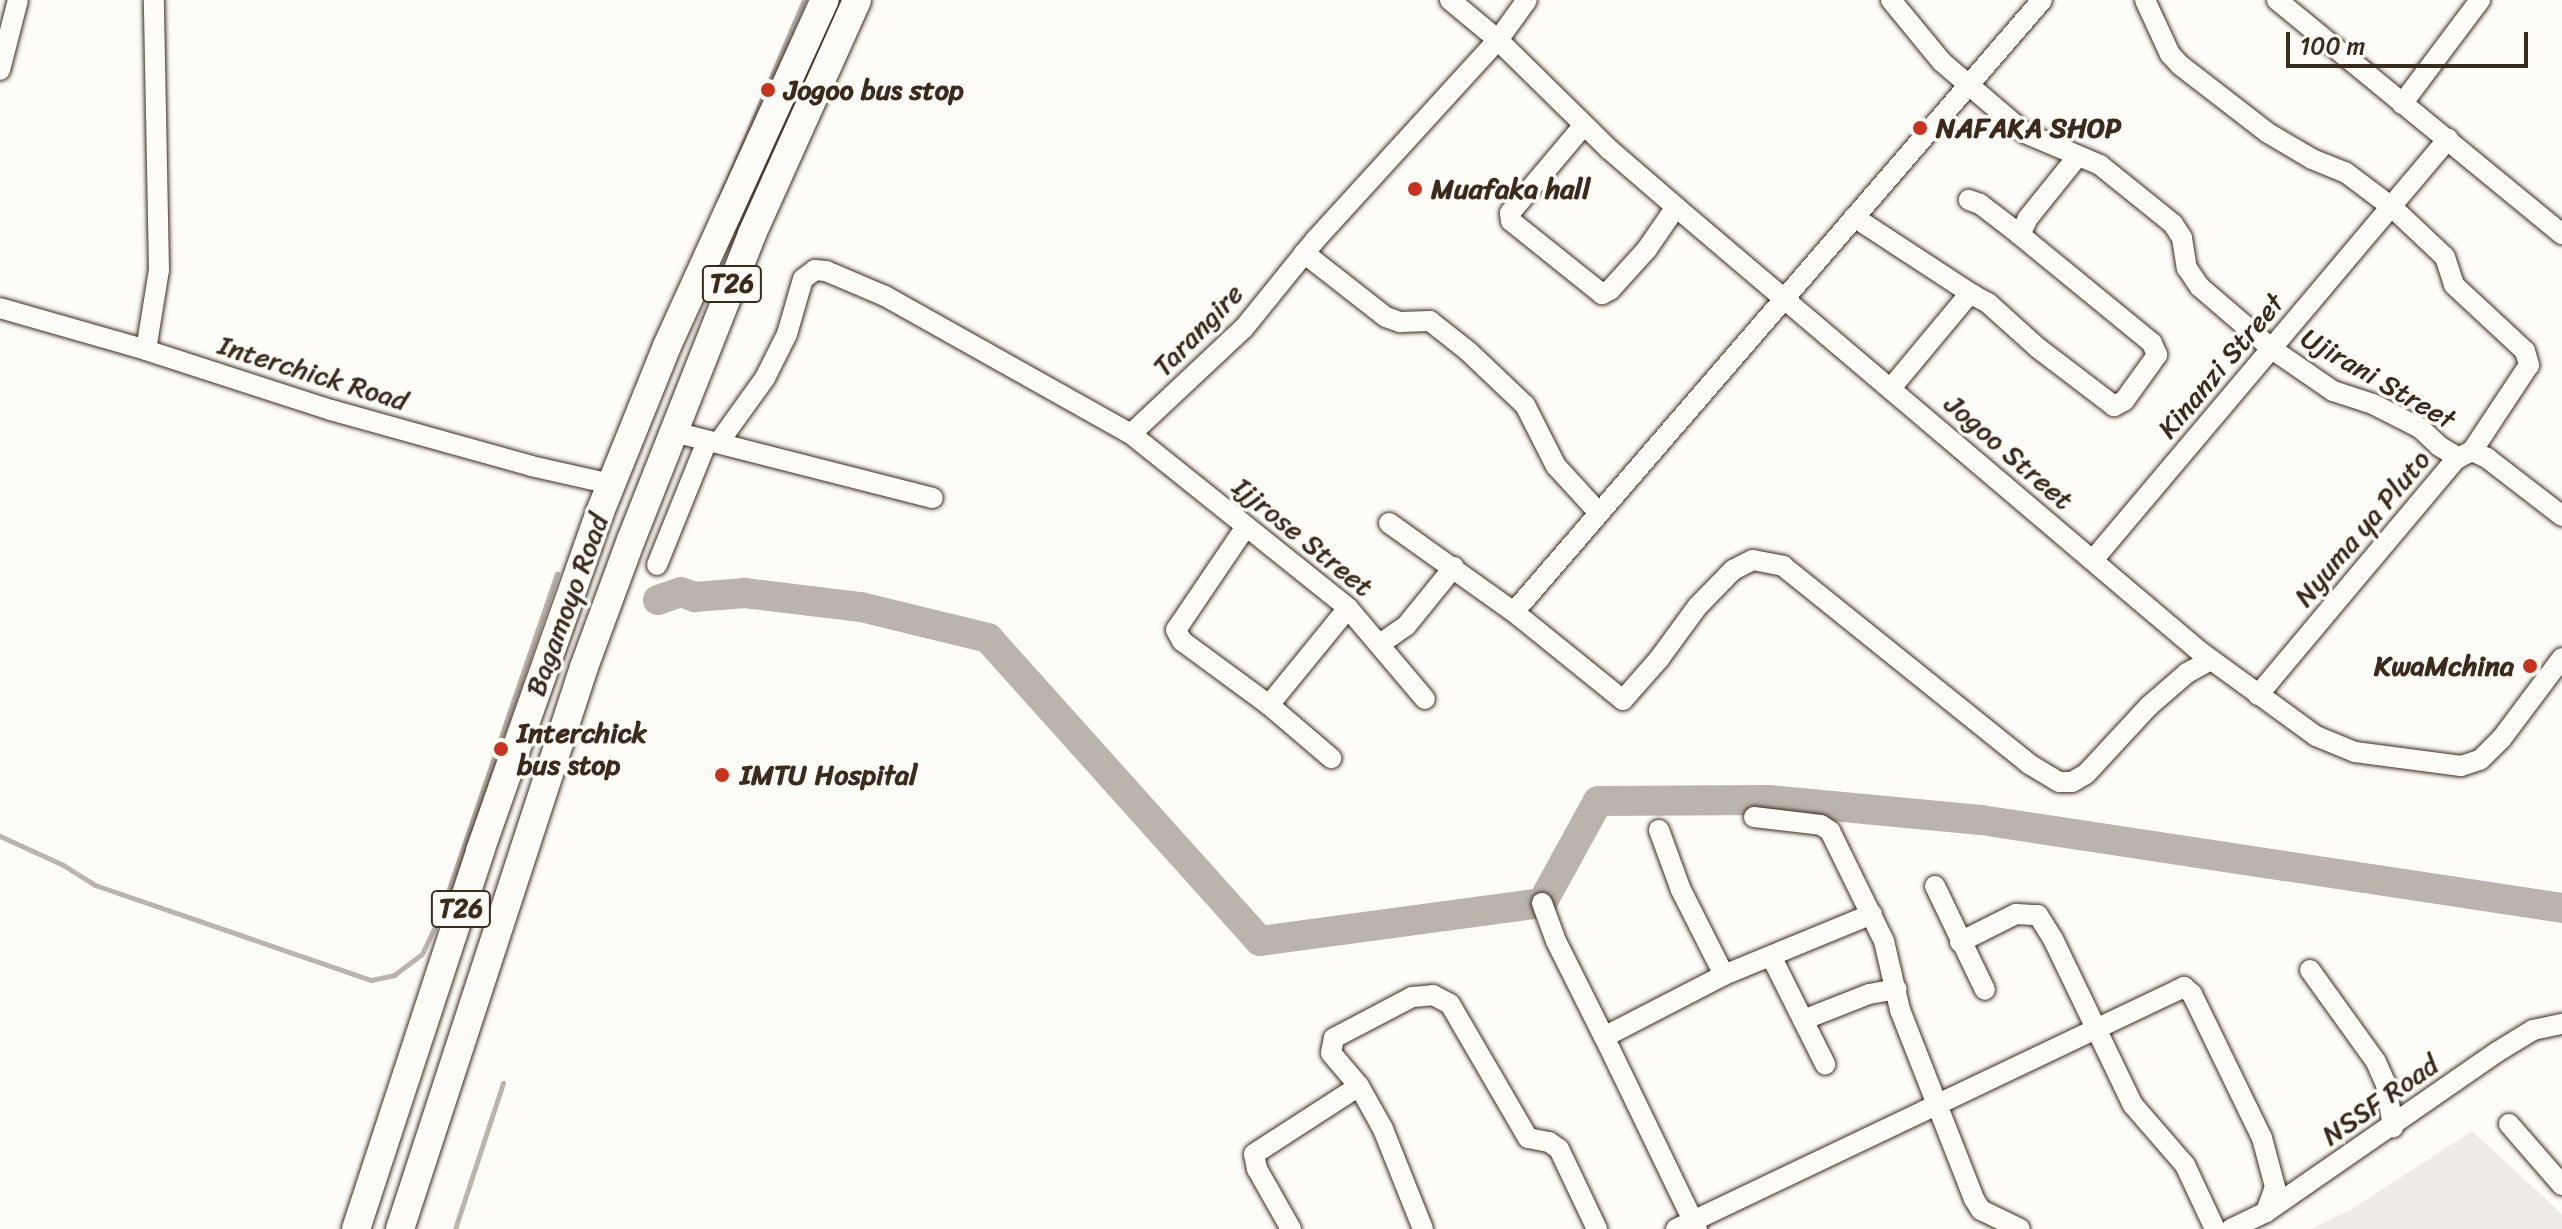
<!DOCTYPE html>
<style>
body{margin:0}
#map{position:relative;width:2562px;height:1229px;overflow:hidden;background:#fdfcf7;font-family:Sriracha,sans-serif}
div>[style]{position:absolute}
.built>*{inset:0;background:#efece7}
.stream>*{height:5px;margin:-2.5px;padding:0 2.5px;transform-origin:2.5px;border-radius:2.5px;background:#bbb4ad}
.river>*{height:30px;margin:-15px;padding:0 15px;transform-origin:15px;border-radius:15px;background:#bbb4ad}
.roads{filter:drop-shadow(0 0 2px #3b2a1e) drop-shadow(0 0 2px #3b2a1e)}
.minor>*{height:20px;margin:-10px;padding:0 10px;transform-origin:10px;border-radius:10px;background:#fdfcf7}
.highway>*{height:28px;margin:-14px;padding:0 14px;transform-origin:14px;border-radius:14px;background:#fdfcf7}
.dots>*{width:22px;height:22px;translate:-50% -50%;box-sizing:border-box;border:4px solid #fdfcf7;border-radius:50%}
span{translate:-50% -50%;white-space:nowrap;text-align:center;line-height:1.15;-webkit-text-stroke:7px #fdfcf7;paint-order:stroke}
.shield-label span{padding:2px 6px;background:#fdfcf7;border:2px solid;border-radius:6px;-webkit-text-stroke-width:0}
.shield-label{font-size:26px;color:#3b2a1e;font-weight:700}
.poi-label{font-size:28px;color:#3b2a1e;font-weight:700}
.left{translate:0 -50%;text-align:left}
.right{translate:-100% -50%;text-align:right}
.street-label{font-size:28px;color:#3b2a1e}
.scale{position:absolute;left:2286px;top:32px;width:242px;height:36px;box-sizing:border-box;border:4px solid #3b2a1e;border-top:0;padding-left:10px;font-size:24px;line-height:28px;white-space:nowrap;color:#3b2a1e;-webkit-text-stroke:6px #fdfcf7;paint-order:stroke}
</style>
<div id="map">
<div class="built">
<div style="clip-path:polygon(2472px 1131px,2562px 1214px,2562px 1229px,2311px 1229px,2352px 1209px)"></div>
</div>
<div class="stream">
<div style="left:719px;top:200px;width:217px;rotate:-67deg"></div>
<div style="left:0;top:836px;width:69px;rotate:24.7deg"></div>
<div style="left:63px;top:865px;width:38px;rotate:32deg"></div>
<div style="left:95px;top:885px;width:292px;rotate:19deg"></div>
<div style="left:371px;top:980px;width:24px;rotate:-12deg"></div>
<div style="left:394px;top:975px;width:35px;rotate:-37deg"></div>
<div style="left:422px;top:954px;width:40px;rotate:-65deg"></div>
<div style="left:439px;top:918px;width:364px;rotate:-71.1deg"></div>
<div style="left:455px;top:1229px;width:154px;rotate:-71.8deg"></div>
</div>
<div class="river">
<div style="left:658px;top:600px;width:24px;rotate:-19deg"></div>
<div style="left:681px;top:592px;width:15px;rotate:20deg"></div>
<div style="left:695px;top:597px;width:50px;rotate:-4.6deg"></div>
<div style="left:745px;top:593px;width:117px;rotate:6.9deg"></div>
<div style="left:861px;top:607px;width:131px;rotate:13.7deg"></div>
<div style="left:988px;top:638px;width:407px;rotate:48.1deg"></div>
<div style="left:1260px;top:941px;width:285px;rotate:-7.7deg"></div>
<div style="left:1542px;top:903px;width:116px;rotate:-61.2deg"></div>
<div style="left:1598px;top:801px;width:171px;rotate:-0.3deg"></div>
<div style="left:1769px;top:800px;width:213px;rotate:5.4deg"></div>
<div style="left:1981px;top:820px;width:588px;rotate:8.61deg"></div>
</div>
<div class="roads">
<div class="minor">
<div style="left:1450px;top:0;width:62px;rotate:39.8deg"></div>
<div style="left:1498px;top:40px;width:157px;rotate:44.5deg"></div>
<div style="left:1610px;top:150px;width:87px;rotate:40.8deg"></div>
<div style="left:1676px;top:207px;width:685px;rotate:40.32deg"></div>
<div style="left:2198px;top:650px;width:146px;rotate:36.1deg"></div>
<div style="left:2316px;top:736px;width:42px;rotate:22.3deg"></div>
<div style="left:2355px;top:752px;width:107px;rotate:7.5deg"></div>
<div style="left:2461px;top:766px;width:20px;rotate:-18deg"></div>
<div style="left:2480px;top:760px;width:31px;rotate:-45deg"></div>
<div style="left:2502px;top:738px;width:100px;rotate:-53.1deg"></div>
<div style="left:1891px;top:0;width:80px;rotate:50.6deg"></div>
<div style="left:1942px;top:62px;width:109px;rotate:40.5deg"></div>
<div style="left:2025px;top:133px;width:82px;rotate:23.1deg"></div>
<div style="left:2100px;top:165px;width:94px;rotate:38.9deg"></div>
<div style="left:2173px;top:224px;width:17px;rotate:57deg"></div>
<div style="left:2182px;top:238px;width:30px;rotate:81deg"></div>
<div style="left:2187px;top:268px;width:23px;rotate:56deg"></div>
<div style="left:2200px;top:287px;width:95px;rotate:40.7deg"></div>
<div style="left:2272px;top:349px;width:74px;rotate:34.5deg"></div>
<div style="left:2333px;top:391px;width:42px;rotate:18deg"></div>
<div style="left:2373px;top:404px;width:53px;rotate:27.1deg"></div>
<div style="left:2420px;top:428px;width:26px;rotate:43deg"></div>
<div style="left:2439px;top:446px;width:23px;rotate:31deg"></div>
<div style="left:2145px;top:0;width:60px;rotate:65.2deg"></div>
<div style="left:2170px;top:54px;width:15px;rotate:48deg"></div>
<div style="left:2180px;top:65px;width:111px;rotate:37.7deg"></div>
<div style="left:2268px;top:133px;width:51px;rotate:30.6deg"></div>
<div style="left:2312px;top:159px;width:35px;rotate:22deg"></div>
<div style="left:2345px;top:172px;width:60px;rotate:36.9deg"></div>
<div style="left:2393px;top:208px;width:71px;rotate:43.3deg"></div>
<div style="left:2445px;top:257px;width:29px;rotate:72deg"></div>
<div style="left:2454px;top:285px;width:97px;rotate:42.9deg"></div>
<div style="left:2525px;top:351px;width:15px;rotate:74deg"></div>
<div style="left:2529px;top:365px;width:103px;rotate:123.5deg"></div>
<div style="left:2277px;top:0;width:369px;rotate:39.4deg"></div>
<div style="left:0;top:70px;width:72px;rotate:-75.6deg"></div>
<div style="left:2402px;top:104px;width:130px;rotate:-53.1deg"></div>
<div style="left:1584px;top:125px;width:115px;rotate:130.1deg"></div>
<div style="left:1510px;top:213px;width:8px;rotate:83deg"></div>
<div style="left:1511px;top:221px;width:117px;rotate:38.7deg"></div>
<div style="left:1602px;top:294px;width:9px;rotate:-27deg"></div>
<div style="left:1610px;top:290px;width:55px;rotate:-47.9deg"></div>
<div style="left:1647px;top:249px;width:51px;rotate:-55.4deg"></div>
<div style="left:1854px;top:217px;width:142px;rotate:33.2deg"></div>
<div style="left:2020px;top:235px;width:19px;rotate:-65deg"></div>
<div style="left:2028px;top:218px;width:78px;rotate:-51.2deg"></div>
<div style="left:1304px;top:253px;width:104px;rotate:38deg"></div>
<div style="left:1386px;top:317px;width:15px;rotate:20deg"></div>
<div style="left:1400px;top:322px;width:30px;rotate:-2deg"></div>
<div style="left:1430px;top:321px;width:48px;rotate:38.3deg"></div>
<div style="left:1468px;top:351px;width:79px;rotate:43.5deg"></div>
<div style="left:1525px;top:405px;width:68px;rotate:63.1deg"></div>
<div style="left:1556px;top:466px;width:64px;rotate:47.5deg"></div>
<div style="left:0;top:308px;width:152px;rotate:16deg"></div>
<div style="left:146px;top:350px;width:194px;rotate:18deg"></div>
<div style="left:331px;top:410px;width:208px;rotate:15.6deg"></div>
<div style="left:531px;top:466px;width:82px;rotate:12.7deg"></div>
<div style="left:146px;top:350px;width:81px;rotate:-80.8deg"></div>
<div style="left:159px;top:270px;width:270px;rotate:-91.1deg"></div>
<div style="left:1891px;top:388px;width:117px;rotate:-50.2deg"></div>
<div style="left:1966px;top:298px;width:8px;rotate:-23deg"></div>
<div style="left:1973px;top:295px;width:17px;rotate:28deg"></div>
<div style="left:1988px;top:303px;width:67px;rotate:42deg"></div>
<div style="left:2038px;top:348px;width:96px;rotate:37.3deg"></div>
<div style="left:2114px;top:406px;width:11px;rotate:-27deg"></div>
<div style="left:2124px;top:401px;width:57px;rotate:-54.3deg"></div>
<div style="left:2157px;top:355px;width:13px;rotate:-113deg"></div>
<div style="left:2152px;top:343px;width:178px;rotate:-140.7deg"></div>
<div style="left:2014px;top:230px;width:43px;rotate:-142.6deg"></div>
<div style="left:1980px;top:204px;width:12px;rotate:-160deg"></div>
<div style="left:674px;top:432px;width:267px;rotate:14.3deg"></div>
<div style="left:1131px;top:434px;width:278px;rotate:38.7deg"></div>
<div style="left:1348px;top:608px;width:119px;rotate:49.8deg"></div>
<div style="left:719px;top:442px;width:79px;rotate:-54.3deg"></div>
<div style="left:765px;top:378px;width:49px;rotate:-63.4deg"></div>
<div style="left:787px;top:334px;width:57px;rotate:-73.8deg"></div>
<div style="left:803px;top:279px;width:15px;rotate:-37deg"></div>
<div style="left:815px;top:270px;width:11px;rotate:5deg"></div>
<div style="left:826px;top:271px;width:64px;rotate:23deg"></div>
<div style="left:885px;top:296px;width:282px;rotate:29.3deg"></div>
<div style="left:1131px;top:434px;width:155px;rotate:-43.2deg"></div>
<div style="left:1244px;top:328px;width:114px;rotate:-51deg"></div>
<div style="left:1316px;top:239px;width:270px;rotate:-47.6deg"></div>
<div style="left:1498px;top:40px;width:49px;rotate:-54.1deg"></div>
<div style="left:1389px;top:523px;width:153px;rotate:35.5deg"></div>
<div style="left:1514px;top:612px;width:140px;rotate:38.9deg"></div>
<div style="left:1623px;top:700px;width:55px;rotate:-48.7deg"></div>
<div style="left:1659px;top:659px;width:64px;rotate:-53.8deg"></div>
<div style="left:1697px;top:607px;width:52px;rotate:-45.8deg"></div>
<div style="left:1733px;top:570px;width:22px;rotate:-27deg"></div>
<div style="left:1753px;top:560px;width:31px;rotate:11deg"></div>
<div style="left:1783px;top:566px;width:316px;rotate:38.8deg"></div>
<div style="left:2029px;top:764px;width:35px;rotate:31deg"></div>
<div style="left:2059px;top:782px;width:13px"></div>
<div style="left:2072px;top:782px;width:16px;rotate:-30deg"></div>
<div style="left:2086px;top:774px;width:93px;rotate:-47.2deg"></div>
<div style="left:2149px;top:706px;width:50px;rotate:-41deg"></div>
<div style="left:2187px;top:673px;width:26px;rotate:-29deg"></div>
<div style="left:1245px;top:528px;width:123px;rotate:124.1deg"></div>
<div style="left:1176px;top:630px;width:13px;rotate:61deg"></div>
<div style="left:1182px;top:641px;width:108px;rotate:36.3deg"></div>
<div style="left:1269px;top:705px;width:82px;rotate:40.5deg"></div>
<div style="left:2093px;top:560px;width:551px;rotate:-49.86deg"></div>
<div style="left:657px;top:565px;width:134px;rotate:-68deg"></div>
<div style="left:1514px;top:612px;width:808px;rotate:-49.21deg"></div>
<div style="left:1380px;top:644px;width:32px;rotate:-35deg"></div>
<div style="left:1406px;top:626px;width:76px;rotate:-50.9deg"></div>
<div style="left:2258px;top:695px;width:308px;rotate:-50deg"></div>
<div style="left:2456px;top:459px;width:18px;rotate:-27deg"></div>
<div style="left:2472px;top:451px;width:17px;rotate:25deg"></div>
<div style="left:2487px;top:458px;width:95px;rotate:37.7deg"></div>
<div style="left:1269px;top:705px;width:125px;rotate:-50.8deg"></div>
<div style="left:1754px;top:817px;width:67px;rotate:6.8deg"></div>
<div style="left:1821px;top:825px;width:11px;rotate:34deg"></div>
<div style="left:1830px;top:831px;width:123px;rotate:63.9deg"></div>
<div style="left:1884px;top:941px;width:71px;rotate:76.9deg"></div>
<div style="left:1900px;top:1010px;width:203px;rotate:68.6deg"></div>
<div style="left:1974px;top:1199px;width:13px;rotate:58deg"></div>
<div style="left:1981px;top:1210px;width:43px;rotate:26deg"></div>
<div style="left:1659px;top:830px;width:64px;rotate:69.9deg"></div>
<div style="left:1681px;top:890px;width:95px;rotate:63.2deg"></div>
<div style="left:1935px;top:886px;width:115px;rotate:64.3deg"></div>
<div style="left:1542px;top:903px;width:40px;rotate:69.8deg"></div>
<div style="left:1556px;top:941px;width:107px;rotate:63.4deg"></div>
<div style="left:1960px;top:942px;width:63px;rotate:-26.6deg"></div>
<div style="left:2016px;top:914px;width:22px;rotate:3deg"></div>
<div style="left:2038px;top:915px;width:28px;rotate:58deg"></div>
<div style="left:2053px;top:939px;width:184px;rotate:64.3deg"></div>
<div style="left:2133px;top:1105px;width:79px;rotate:49.1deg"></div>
<div style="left:2185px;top:1165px;width:71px;rotate:64.9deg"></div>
<div style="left:1772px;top:958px;width:119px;rotate:63.4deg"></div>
<div style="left:2310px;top:970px;width:113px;rotate:54.3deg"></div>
<div style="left:2376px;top:1062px;width:24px;rotate:66deg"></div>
<div style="left:2386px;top:1084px;width:44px;rotate:80.8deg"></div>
<div style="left:1803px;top:1020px;width:71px;rotate:-21.5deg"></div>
<div style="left:1869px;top:994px;width:28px;rotate:-10deg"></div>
<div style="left:2509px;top:1124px;width:81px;rotate:49deg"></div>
<div style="left:1291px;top:1229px;width:69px;rotate:-119.5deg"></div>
<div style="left:1257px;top:1169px;width:15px;rotate:-101deg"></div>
<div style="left:1254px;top:1154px;width:125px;rotate:-32.9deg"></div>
<div style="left:1423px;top:1229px;width:108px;rotate:-111.8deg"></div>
<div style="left:1383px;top:1129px;width:49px;rotate:-119.2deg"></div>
<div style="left:1359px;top:1086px;width:43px;rotate:-130.3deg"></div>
<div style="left:1331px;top:1053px;width:15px;rotate:-79deg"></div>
<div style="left:1334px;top:1038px;width:88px;rotate:-27.7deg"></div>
<div style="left:1412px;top:997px;width:21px;rotate:-5deg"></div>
<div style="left:1433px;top:995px;width:19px;rotate:28deg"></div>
<div style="left:1450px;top:1004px;width:155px;rotate:59.8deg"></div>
<div style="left:1528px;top:1138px;width:21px;rotate:11deg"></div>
<div style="left:1549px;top:1142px;width:12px;rotate:35deg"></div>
<div style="left:1559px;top:1149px;width:89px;rotate:64.6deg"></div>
<div style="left:1676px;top:1229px;width:563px;rotate:-25.47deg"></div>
<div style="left:2184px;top:987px;width:11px;rotate:41deg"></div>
<div style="left:2192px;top:994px;width:160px;rotate:64.1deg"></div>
<div style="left:2262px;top:1138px;width:51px;rotate:75.1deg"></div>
<div style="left:2275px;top:1187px;width:27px;rotate:110deg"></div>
<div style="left:1697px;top:1229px;width:213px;rotate:-115.8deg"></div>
<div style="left:1604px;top:1037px;width:135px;rotate:-27.3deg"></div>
<div style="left:1724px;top:975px;width:160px;rotate:-22.4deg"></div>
<div style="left:2231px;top:1229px;width:39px;rotate:-26deg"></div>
<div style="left:2266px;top:1212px;width:281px;rotate:-34.7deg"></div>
<div style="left:2497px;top:1052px;width:42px;rotate:-31.4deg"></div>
<div style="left:2533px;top:1030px;width:30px;rotate:-12deg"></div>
</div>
<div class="highway">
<div style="left:356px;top:1229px;width:398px;rotate:-71.8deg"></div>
<div style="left:480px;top:851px;width:360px;rotate:-70.5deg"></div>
<div style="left:600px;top:512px;width:179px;rotate:-68deg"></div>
<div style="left:667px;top:346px;width:380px;rotate:-65.5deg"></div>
<div style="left:400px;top:1229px;width:591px;rotate:-71.87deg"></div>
<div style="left:584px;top:667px;width:135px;rotate:-69.7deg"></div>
<div style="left:631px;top:540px;width:329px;rotate:-68.4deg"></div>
<div style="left:752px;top:234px;width:256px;rotate:-65.8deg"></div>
</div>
</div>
<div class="dots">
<div style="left:768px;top:90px;background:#c8321e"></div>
<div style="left:1920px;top:128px;background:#c8321e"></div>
<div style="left:1415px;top:189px;background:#c8321e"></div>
<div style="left:2530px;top:666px;background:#c8321e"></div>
<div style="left:501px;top:749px;background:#c8321e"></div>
<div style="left:722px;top:775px;background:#c8321e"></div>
</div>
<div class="shield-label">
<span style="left:732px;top:284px">T26</span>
<span style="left:461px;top:909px">T26</span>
</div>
<div class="poi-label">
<span class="left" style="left:784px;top:90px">Jogoo bus stop</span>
<span class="left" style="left:1936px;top:128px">NAFAKA SHOP</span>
<span class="left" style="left:1431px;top:189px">Muafaka hall</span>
<span class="right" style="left:2514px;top:666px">KwaMchina</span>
<span class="left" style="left:517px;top:749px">Interchick<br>bus stop</span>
<span class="left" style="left:740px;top:775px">IMTU Hospital</span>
</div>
<div class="street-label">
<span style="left:1198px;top:330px;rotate:-46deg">Tarangire</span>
<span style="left:2221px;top:366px;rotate:-50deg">Kinanzi Street</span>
<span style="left:313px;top:373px;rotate:17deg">Interchick Road</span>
<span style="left:2378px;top:379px;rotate:30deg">Ujirani Street</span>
<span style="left:2009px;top:452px;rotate:41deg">Jogoo Street</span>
<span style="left:2362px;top:528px;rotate:-50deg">Nyuma ya Pluto</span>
<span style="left:1303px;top:537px;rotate:39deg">Ijjrose Street</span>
<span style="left:567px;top:605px;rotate:-70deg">Bagamoyo Road</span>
<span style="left:2380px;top:1100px;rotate:-35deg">NSSF Road</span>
</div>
<div class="scale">100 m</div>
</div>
